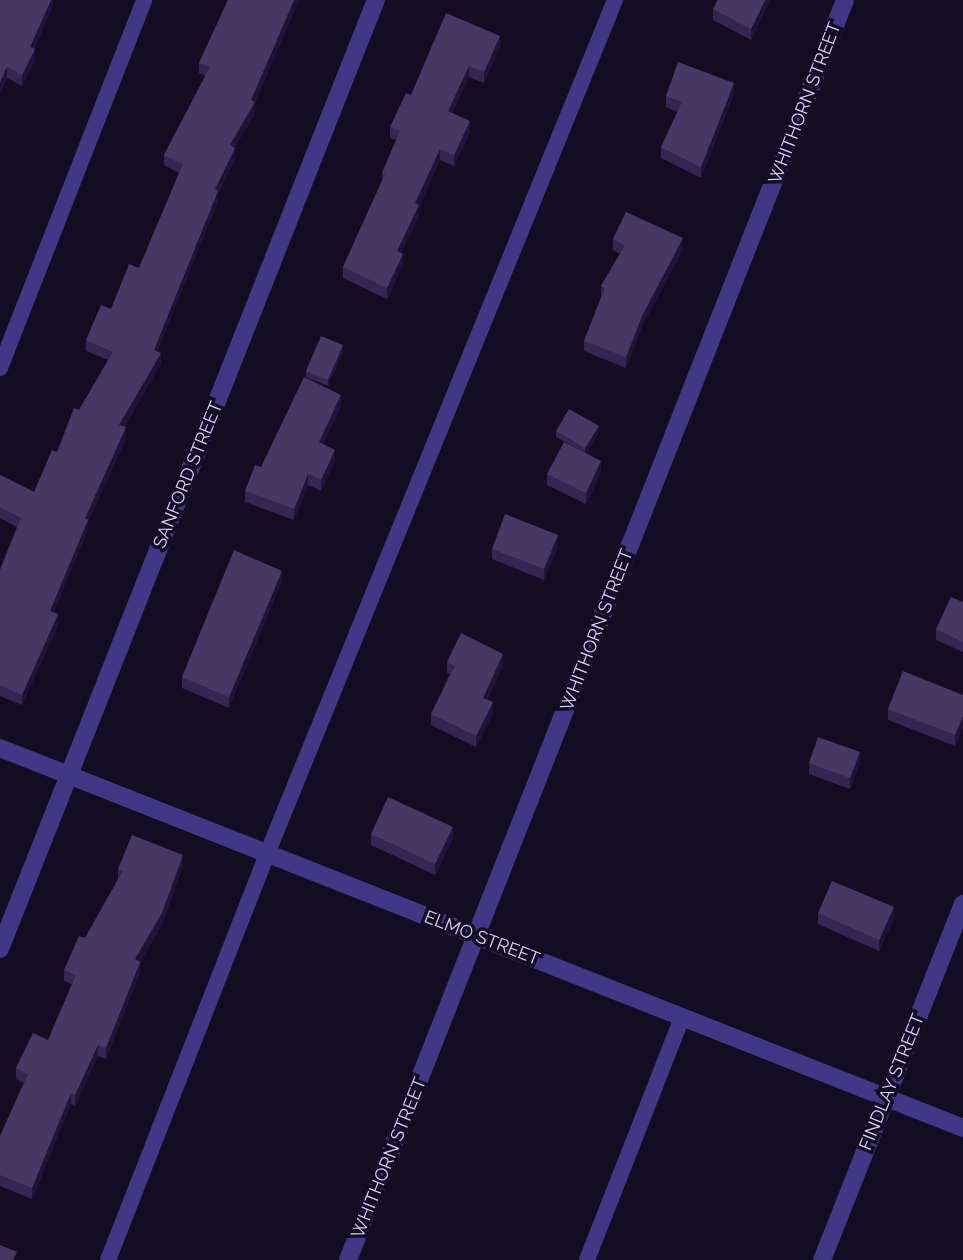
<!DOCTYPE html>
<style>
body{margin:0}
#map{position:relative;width:963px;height:1260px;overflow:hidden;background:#130d24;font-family:Raleway,sans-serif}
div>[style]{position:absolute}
.service>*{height:16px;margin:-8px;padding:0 8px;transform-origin:8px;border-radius:8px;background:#413784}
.minor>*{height:18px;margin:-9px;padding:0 9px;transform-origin:9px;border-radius:9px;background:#413784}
.wall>*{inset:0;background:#332652}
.shaded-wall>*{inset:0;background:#1e1438}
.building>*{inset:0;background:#453865}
span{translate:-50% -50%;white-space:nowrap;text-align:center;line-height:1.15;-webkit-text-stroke:7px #130d24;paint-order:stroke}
.street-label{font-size:18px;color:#dad0ff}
</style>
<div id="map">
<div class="service">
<div style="left:0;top:368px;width:395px;rotate:-68.6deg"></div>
<div style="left:108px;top:1260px;width:436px;rotate:-68.6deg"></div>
<div style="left:267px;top:854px;width:922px;rotate:-67.83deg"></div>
<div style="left:587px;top:1260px;width:261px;rotate:-68.6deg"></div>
</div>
<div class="minor">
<div style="left:0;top:748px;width:1035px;rotate:21.53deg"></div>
<div style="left:0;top:949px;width:1021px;rotate:-68.39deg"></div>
<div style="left:348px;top:1260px;width:1354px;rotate:-68.47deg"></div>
<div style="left:822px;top:1260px;width:383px;rotate:-68.4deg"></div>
</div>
<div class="wall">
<div style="clip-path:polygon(0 0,53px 0,53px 5px,34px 49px,35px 60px,22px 86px,7px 78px,0 92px)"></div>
<div style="clip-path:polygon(228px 0,299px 0,255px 102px,255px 113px,234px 148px,235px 159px,218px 194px,218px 201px,157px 351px,161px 363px,124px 427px,126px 438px,88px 522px,88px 530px,53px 612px,58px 625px,22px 705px,0 696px,0 570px,17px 527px,0 518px,0 475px,34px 492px,57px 452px,79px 410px,108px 360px,86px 351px,86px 340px,111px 309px,139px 268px,179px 173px,164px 165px,164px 155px,205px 76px,199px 73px,199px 63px)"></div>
<div style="clip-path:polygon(718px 0,770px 0,751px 40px,713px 20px,713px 9px)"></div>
<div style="clip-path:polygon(500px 46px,484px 83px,469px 77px,452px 113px,470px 132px,454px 166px,440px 160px,419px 207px,419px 215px,401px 253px,403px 264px,387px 299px,343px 278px,343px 267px,382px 181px,382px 173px,396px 140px,390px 138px,390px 127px,411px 95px)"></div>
<div style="clip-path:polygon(734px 94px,701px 178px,661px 158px,661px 147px,678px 112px,666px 107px,666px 96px)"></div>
<div style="clip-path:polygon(613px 239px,683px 249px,642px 326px,626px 368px,584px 351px,584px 341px,601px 297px,601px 286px,620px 254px,613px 250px)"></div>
<div style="clip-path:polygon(343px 351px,328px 386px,306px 377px,306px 371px)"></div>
<div style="clip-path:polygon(341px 406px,323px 444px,335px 461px,321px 491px,308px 485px,294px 520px,245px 502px,245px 491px,261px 467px)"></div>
<div style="clip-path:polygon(556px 431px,599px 431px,586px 453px,601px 472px,586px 504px,547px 485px,547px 474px,578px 449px,556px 437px)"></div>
<div style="clip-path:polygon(558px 546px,544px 580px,492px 559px,492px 549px)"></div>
<div style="clip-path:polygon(282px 581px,229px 708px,182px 688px,182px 677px)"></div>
<div style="clip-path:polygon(963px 602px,963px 652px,936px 640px,936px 629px)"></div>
<div style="clip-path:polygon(447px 662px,503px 665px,487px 700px,493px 713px,476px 747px,431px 725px,431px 714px,450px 674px,447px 673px)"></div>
<div style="clip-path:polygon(963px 695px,963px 727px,955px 746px,888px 720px,888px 709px)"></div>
<div style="clip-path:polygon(809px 763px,860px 763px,850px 789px,809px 774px)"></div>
<div style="clip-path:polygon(371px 834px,453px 838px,435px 875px,371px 845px)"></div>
<div style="clip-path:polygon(183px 866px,162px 924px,140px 962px,140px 972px,106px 1059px,98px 1056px,75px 1106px,71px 1104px,32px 1199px,0 1186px,0 1136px,24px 1083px,16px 1079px,16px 1068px,48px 1040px,72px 984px,64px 981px,64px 970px,85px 938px,118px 879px,118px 869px)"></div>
<div style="clip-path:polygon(818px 913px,894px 918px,879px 951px,818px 924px)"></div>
</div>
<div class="shaded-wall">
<div style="clip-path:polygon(51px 0,53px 0,53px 5px,30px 57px,30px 47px)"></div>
<div style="clip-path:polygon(294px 0,299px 0,254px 104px,255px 102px,255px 113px,230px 156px,230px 145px,251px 100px)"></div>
<div style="clip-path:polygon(765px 0,770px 0,751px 40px,751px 29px)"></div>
<div style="clip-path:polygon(500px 36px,500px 46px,484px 83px,484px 72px)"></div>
<div style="clip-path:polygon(35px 49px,35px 60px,22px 86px,22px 75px)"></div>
<div style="clip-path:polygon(469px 66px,469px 77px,448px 122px,448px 111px)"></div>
<div style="clip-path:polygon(7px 67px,7px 78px,0 92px,0 82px)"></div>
<div style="clip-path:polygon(734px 83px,734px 94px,701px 178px,701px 167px)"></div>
<div style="clip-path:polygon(470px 121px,470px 132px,454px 166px,454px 155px)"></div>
<div style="clip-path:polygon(235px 148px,235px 159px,218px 194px,218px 201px,154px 360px,154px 350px,215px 189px)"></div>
<div style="clip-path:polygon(440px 149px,440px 160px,419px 207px,419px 215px,397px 262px,397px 251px,415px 203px)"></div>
<div style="clip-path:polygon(683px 238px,683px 249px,642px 326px,626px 368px,626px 357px,642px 316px)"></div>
<div style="clip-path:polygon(403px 254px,403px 264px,387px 299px,387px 288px)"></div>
<div style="clip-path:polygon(343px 345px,343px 351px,328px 386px,328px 380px)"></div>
<div style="clip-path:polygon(161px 353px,161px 363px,119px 435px,119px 425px)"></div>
<div style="clip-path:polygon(341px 395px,341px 406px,319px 453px,319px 442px)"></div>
<div style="clip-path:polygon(599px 426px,599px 431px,585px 454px,585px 448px)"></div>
<div style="clip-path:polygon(126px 427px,126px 438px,88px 522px,88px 530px,50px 621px,50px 611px,85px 518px)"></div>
<div style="clip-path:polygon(335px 450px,335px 461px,321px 491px,321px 480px)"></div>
<div style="clip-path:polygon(601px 461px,601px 472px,586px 504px,586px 493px)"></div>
<div style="clip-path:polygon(308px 474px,308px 485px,294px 520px,294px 509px)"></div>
<div style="clip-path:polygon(558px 535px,558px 546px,544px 580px,544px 569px)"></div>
<div style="clip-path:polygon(282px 571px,282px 581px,229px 708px,229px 697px)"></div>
<div style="clip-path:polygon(58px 614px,58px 625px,22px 705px,22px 695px)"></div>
<div style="clip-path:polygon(503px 654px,503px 665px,483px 708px,483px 698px)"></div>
<div style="clip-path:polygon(493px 702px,493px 713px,476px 747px,476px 736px)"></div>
<div style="clip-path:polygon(963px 716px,963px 727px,955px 746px,955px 735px)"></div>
<div style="clip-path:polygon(860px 752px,860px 763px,850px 789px,850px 778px)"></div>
<div style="clip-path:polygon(453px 827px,453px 838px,435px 875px,435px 864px)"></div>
<div style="clip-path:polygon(183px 855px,183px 866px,162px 924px,135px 970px,135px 959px)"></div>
<div style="clip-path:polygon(894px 907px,894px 918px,879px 951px,879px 940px)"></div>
<div style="clip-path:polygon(140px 962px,140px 972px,106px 1059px,106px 1048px)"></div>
<div style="clip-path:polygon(98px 1045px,98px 1056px,75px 1106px,75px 1095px)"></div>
<div style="clip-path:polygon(71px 1093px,71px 1104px,32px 1199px,32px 1188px)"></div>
</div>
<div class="building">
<div style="clip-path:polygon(0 0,51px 0,30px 47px,35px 49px,22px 75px,7px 67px,0 82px)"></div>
<div style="clip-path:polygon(228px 0,294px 0,251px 100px,255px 102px,230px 145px,235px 148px,215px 189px,218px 191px,154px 350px,161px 353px,119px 425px,126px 427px,85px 518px,88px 520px,50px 611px,58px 614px,22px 695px,0 685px,0 570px,21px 518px,0 507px,0 475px,34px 492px,52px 450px,57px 452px,74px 408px,79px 410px,113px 352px,86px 340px,101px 305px,111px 309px,129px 264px,139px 268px,163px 211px,183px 164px,164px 155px,210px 67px,199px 63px)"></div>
<div style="clip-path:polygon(718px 0,765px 0,751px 29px,713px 9px)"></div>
<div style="clip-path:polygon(446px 13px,500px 36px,484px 72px,469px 66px,448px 111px,470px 121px,454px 155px,440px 149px,415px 203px,419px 205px,397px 251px,403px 254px,387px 288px,343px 267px,385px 174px,382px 173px,400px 131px,390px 127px,406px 93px,411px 95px)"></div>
<div style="clip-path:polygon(678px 62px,734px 83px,701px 167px,661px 147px,682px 102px,666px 96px)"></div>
<div style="clip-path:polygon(626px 212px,683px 238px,642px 316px,626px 357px,584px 341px,605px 288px,601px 286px,625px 245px,613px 239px)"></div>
<div style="clip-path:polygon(321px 336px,343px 345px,328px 380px,306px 371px)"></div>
<div style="clip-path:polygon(304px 377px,341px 395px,319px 442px,335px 450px,321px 480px,308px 474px,294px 509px,245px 491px,255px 465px,261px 467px)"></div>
<div style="clip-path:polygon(569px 409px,599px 426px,585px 448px,556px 431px)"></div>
<div style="clip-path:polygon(564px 442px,601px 461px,586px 493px,547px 474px)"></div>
<div style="clip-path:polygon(505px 514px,558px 535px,544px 569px,492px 549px)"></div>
<div style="clip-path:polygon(234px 550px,282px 571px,229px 697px,182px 677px)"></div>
<div style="clip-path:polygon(951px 597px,963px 602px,963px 642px,936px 629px)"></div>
<div style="clip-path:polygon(461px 633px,503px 654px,483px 698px,493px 702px,476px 736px,431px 714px,455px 666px,447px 662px)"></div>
<div style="clip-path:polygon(903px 671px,963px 695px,963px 716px,955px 735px,888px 709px)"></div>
<div style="clip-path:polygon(818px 737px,860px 752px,850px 778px,809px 763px)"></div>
<div style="clip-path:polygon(388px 797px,453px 827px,435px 864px,371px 834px)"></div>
<div style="clip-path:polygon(132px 835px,183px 855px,162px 913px,135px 959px,140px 962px,106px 1048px,98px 1045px,75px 1095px,71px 1093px,32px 1188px,0 1175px,0 1136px,28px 1074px,16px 1068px,33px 1033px,48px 1040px,76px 975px,64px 970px,79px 936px,85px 938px,123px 871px,118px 869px)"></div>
<div style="clip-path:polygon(832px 881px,894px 907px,879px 940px,818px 913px)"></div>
<div style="clip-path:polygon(0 1245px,17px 1252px,13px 1260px,0 1260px)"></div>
</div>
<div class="street-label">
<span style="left:805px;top:103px;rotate:-69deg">WHITHORN STREET</span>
<span style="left:188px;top:475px;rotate:-68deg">SANFORD STREET</span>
<span style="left:597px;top:630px;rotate:-69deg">WHITHORN STREET</span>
<span style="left:482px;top:938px;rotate:21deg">ELMO STREET</span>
<span style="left:892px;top:1082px;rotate:-68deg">FINDLAY STREET</span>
<span style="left:389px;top:1158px;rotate:-68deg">WHITHORN STREET</span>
</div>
</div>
